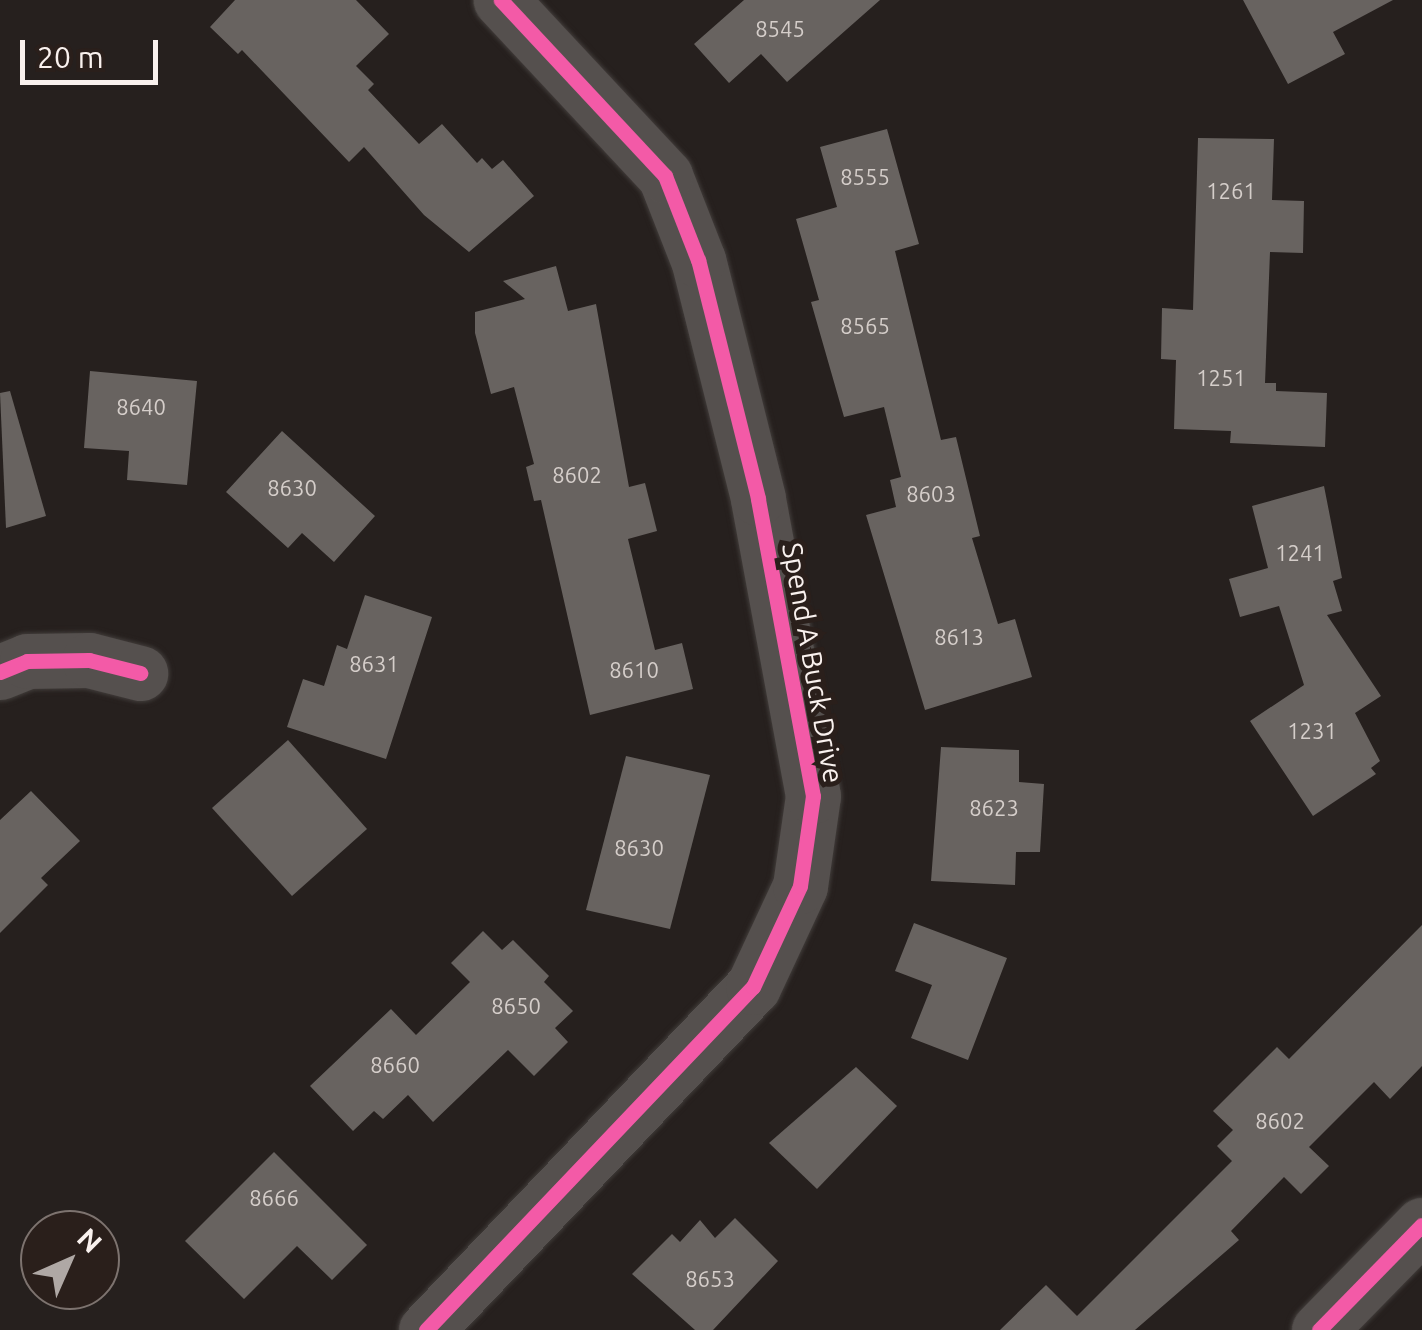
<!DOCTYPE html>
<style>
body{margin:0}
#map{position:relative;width:1422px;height:1330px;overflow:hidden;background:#26201e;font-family:Ubuntu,sans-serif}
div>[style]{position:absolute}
.building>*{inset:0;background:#686360}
.roads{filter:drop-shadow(0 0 2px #413c3a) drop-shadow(0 0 2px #413c3a)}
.minor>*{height:55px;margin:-27.5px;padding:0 27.5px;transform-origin:27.5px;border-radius:27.5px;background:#55504e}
.cycleway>*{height:15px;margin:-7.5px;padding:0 7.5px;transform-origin:7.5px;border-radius:7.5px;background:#f35aa7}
span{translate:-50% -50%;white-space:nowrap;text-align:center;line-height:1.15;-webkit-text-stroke:10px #2a1f1b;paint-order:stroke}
.number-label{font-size:22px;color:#d5ceca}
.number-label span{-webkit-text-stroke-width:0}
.street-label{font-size:28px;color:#f9f1ee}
.north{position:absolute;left:20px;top:1210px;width:100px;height:100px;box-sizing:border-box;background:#2a1f1b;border:2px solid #7d736f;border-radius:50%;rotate:45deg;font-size:28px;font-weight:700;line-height:40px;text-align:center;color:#f9f1ee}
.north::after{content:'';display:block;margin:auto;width:35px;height:45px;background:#afa8a5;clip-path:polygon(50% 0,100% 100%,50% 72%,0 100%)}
.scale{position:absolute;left:20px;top:40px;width:138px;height:45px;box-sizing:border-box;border:5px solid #f9f1ee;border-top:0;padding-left:12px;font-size:30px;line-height:35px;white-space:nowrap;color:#f9f1ee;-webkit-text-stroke:8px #2a1f1b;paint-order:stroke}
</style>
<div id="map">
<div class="building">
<div style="clip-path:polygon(235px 0,356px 0,389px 34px,356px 66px,374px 84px,368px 90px,419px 144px,442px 124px,477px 163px,482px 158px,492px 169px,503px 160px,534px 196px,469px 252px,424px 215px,364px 147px,349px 162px,242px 50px,238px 54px,210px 27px)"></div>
<div style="clip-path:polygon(744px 0,880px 0,787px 82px,761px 54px,729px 83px,694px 44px)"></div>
<div style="clip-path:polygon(1243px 0,1393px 0,1333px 32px,1345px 54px,1288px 84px)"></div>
<div style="clip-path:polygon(887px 129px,919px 244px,895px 251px,941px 440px,956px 437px,980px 536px,972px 538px,998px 624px,1015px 619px,1032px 677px,925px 710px,866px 515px,896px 507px,890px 480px,901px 477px,884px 407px,844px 417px,811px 302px,819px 300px,796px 219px,837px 207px,820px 147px)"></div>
<div style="clip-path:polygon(1198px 138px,1274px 139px,1272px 200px,1304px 201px,1303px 253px,1270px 252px,1265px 383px,1276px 383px,1276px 391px,1327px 393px,1325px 447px,1230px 443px,1231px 431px,1174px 429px,1176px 360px,1161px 359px,1162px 308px,1193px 310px)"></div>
<div style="clip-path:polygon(556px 266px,568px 311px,596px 304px,629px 487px,645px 483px,657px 531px,628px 539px,655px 650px,682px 643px,693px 689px,590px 715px,541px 500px,534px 501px,526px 467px,534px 464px,514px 387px,491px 394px,475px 333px,475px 312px,525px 299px,503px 281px)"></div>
<div style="clip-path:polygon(90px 371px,197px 381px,187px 485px,127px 480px,129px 451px,84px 448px)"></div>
<div style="clip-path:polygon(10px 391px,46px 516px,6px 528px,0 393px)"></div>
<div style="clip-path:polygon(282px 431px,375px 516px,334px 562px,302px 533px,288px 548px,226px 492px)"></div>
<div style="clip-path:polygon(1324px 486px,1342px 578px,1333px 581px,1342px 611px,1327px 615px,1381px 696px,1355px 713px,1380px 761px,1371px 768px,1376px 774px,1313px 816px,1250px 721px,1304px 685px,1279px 606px,1240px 617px,1229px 579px,1268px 568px,1252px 506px)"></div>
<div style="clip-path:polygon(365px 595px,432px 617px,386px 759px,287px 727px,303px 679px,324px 686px,337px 645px,347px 649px)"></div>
<div style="clip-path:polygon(288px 740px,367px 829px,292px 896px,212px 808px)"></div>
<div style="clip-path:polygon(941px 747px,1019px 750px,1019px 782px,1044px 784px,1040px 852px,1016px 852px,1015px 885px,931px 881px)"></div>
<div style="clip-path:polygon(626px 756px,710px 775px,670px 929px,586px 910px)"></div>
<div style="clip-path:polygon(31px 791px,80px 841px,41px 878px,48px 885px,0 933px,0 820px)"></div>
<div style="clip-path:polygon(914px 923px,1007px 958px,968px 1060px,911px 1038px,932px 985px,895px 971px)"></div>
<div style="clip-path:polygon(1422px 925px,1422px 1066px,1390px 1099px,1374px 1082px,1309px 1147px,1329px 1166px,1301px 1194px,1284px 1177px,1231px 1231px,1239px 1240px,1135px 1330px,1000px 1330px,1046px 1285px,1077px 1316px,1232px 1161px,1217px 1146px,1233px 1130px,1213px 1111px,1277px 1047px,1289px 1059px)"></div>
<div style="clip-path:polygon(483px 931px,502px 950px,513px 940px,549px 976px,544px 982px,573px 1011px,555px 1028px,568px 1042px,534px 1076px,508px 1050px,433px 1122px,408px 1095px,383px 1119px,374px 1111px,353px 1131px,310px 1086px,391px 1009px,416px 1035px,470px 982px,451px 963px)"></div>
<div style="clip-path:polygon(856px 1067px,897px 1106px,817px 1189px,769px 1143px)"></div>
<div style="clip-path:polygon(274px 1152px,367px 1245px,332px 1280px,297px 1246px,244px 1299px,185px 1241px)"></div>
<div style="clip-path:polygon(735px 1218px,778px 1261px,713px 1330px,695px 1330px,632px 1274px,672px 1234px,680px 1242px,700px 1220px,715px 1238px)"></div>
</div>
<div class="roads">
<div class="minor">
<div style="left:0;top:672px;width:29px;rotate:-22deg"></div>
<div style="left:27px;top:661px;width:62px;rotate:-0.9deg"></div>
<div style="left:89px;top:660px;width:53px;rotate:14.3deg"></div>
<div style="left:426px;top:1330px;width:474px;rotate:-46.4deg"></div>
<div style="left:753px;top:987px;width:111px;rotate:-65deg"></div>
<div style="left:800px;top:886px;width:91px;rotate:-81.8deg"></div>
<div style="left:813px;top:796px;width:303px;rotate:-100.5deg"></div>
<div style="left:758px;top:498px;width:245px;rotate:-104.1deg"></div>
<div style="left:698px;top:260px;width:90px;rotate:-111.4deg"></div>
<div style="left:665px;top:176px;width:241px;rotate:-133deg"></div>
<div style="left:1319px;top:1330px;width:147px;rotate:-45.6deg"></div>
</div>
</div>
<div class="cycleway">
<div style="left:0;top:672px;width:29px;rotate:-22deg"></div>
<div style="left:27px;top:661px;width:62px;rotate:-0.9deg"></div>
<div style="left:89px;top:660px;width:53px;rotate:14.3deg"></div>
<div style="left:426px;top:1330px;width:474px;rotate:-46.4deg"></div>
<div style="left:753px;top:987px;width:111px;rotate:-65deg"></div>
<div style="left:800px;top:886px;width:91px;rotate:-81.8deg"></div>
<div style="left:813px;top:796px;width:303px;rotate:-100.5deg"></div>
<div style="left:758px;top:498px;width:245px;rotate:-104.1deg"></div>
<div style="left:698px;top:260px;width:90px;rotate:-111.4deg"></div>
<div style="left:665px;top:176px;width:241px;rotate:-133deg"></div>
<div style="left:1319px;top:1330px;width:147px;rotate:-45.6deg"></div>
</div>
<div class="number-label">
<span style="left:780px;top:29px">8545</span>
<span style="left:865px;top:177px">8555</span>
<span style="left:1231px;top:191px">1261</span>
<span style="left:865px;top:326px">8565</span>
<span style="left:1221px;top:378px">1251</span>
<span style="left:141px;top:407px">8640</span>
<span style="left:577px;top:475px">8602</span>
<span style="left:292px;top:488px">8630</span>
<span style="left:931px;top:494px">8603</span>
<span style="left:1300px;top:553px">1241</span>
<span style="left:959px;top:637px">8613</span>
<span style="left:374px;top:664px">8631</span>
<span style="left:634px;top:670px">8610</span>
<span style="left:1312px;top:731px">1231</span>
<span style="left:994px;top:808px">8623</span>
<span style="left:639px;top:848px">8630</span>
<span style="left:516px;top:1006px">8650</span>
<span style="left:395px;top:1065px">8660</span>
<span style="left:1280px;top:1121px">8602</span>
<span style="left:274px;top:1198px">8666</span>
<span style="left:710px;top:1279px">8653</span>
</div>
<div class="street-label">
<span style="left:813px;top:663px;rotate:80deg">Spend A Buck Drive</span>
</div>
<div class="north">N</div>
<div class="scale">20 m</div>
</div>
